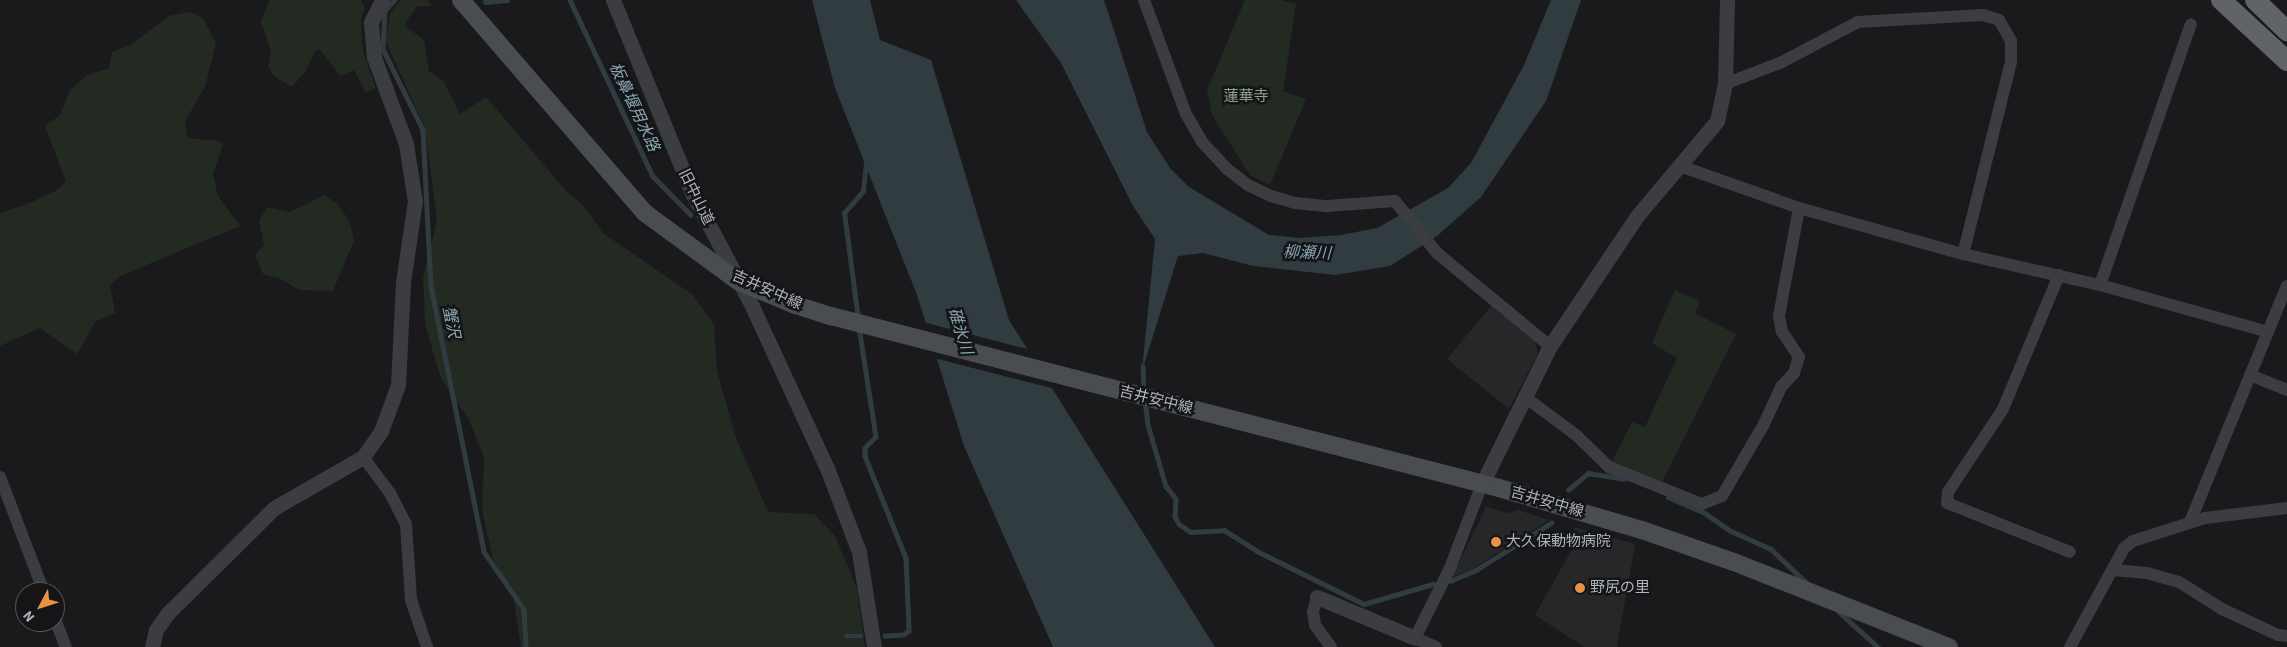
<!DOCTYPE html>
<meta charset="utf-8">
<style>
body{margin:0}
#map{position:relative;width:2287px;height:647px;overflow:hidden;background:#1a1a1c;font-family:"Source Sans 3","Noto Sans JP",sans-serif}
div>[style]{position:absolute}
.built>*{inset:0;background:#262729}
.green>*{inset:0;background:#222a22}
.water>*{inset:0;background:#313c40}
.pier>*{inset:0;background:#1a1a1c}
.stream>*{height:4.5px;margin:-2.25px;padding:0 2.25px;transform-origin:2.25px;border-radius:2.25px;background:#313c40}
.minor>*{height:12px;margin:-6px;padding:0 6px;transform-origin:6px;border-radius:6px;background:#3b3d41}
.tertiary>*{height:15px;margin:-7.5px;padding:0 7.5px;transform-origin:7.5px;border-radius:7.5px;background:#3b3d41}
.secondary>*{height:18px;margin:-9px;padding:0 9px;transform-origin:9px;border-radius:9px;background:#494d51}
.trunk>*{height:20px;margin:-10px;padding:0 10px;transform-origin:10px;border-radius:10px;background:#606469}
.dots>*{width:14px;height:14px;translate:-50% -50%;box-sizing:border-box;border:2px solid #151517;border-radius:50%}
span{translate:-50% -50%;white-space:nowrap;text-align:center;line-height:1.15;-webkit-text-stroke:5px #151517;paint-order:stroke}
.park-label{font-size:15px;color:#8aa486}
.street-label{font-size:15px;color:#adb4bb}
.poi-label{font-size:15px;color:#adb4bb}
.left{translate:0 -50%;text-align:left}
.water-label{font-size:16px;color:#87a7b3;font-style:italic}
.north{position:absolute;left:15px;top:582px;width:50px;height:50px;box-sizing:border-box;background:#151517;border:1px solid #525559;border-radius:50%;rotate:230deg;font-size:14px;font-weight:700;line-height:20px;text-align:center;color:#adb4bb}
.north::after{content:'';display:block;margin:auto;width:18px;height:22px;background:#e79247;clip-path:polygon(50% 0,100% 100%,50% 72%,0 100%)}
</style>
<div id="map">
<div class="built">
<div style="clip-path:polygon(1491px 306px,1535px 341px,1538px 353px,1509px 409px,1447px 359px)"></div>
<div style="clip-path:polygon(1486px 507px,1508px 513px,1518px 510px,1549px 520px,1472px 569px,1452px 577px)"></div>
<div style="clip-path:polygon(1574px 527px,1635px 544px,1617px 647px,1584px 647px,1535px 615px,1575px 544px)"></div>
</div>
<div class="green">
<div style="clip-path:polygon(269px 0,361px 0,365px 8px,361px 20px,363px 51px,376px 88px,366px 93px,354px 70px,341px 76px,319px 49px,315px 51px,306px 71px,292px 87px,274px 76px,268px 66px,271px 51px,261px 22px)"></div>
<div style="clip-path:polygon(401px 0,428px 0,432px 6px,417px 6px,404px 25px,424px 40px,429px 71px,444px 82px,460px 114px,486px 97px,566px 191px,584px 206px,603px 233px,693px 295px,714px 325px,717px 371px,736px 438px,768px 512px,814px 514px,835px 536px,857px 588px,865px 647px,521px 647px,513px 596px,493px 559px,482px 510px,484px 457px,468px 418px,441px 379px,425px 324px,423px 278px,437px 220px,425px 128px,386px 42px,390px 13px)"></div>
<div style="clip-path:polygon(1245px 0,1281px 0,1296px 4px,1283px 91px,1306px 99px,1270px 185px,1250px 175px,1212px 115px,1207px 90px)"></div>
<div style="clip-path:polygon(190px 12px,203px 18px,216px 43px,205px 87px,185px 121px,188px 138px,219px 141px,223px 144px,213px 174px,218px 196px,240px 226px,120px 276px,110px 285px,115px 313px,95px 322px,77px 354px,40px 328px,0 346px,0 213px,32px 202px,57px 190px,66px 182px,45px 126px,60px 115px,70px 90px,86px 76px,109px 68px,112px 52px,130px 45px,169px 16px)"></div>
<div style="clip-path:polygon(325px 195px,339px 206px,350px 222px,354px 241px,333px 291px,299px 290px,281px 279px,263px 274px,255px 255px,264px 245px,259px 220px,268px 207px,290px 212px)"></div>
<div style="clip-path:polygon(1675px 290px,1700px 301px,1695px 313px,1736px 334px,1662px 482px,1611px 463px,1632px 422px,1645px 427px,1677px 358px,1652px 343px)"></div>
</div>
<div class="water">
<div style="clip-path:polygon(812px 0,870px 0,880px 40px,931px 60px,1009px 320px,1215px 647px,1053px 647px,964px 446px,917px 295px,835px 88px)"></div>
<div style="clip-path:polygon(1016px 0,1104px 0,1147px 132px,1170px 168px,1189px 187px,1269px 235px,1300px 238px,1341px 235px,1377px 228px,1448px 188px,1471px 163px,1524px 65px,1551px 0,1581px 0,1546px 101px,1481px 197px,1437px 236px,1390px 266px,1335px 275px,1253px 266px,1203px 253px,1178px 256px,1142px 371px,1155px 239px,1133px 206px,1061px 63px)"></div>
</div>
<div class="pier">
<div style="clip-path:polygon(923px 322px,1031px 350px,1055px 389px,934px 358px)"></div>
</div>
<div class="stream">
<div style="left:395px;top:0;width:15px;rotate:132deg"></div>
<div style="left:385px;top:11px;width:38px;rotate:93deg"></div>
<div style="left:383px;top:49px;width:90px;rotate:63.7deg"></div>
<div style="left:423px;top:130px;width:156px;rotate:87.1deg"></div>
<div style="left:431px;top:286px;width:271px;rotate:78.7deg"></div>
<div style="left:484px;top:552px;width:70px;rotate:54.9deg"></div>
<div style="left:524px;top:609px;width:38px;rotate:87deg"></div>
<div style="left:570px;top:0;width:195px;rotate:64.8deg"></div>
<div style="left:653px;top:176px;width:54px;rotate:45.7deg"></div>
<div style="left:485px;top:2px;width:22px;rotate:-5deg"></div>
<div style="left:858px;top:319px;width:107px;rotate:-97.5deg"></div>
<div style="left:844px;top:213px;width:29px;rotate:-49deg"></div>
<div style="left:863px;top:191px;width:29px;rotate:-84deg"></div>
<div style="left:859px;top:327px;width:111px;rotate:81.2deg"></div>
<div style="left:876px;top:437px;width:16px;rotate:135deg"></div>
<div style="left:865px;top:448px;width:8px;rotate:90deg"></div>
<div style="left:865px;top:456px;width:110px;rotate:68.1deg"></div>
<div style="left:906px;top:558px;width:73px;rotate:87.6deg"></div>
<div style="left:909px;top:631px;width:6px;rotate:141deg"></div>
<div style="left:904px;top:635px;width:19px;rotate:177deg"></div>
<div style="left:1143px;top:366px;width:27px;rotate:88deg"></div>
<div style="left:1145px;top:400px;width:25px;rotate:83deg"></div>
<div style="left:1148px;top:425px;width:64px;rotate:73.6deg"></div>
<div style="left:1166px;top:486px;width:16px;rotate:52deg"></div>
<div style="left:1176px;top:499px;width:17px;rotate:93deg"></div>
<div style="left:1175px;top:516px;width:9px;rotate:63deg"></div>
<div style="left:1179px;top:524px;width:14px;rotate:34deg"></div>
<div style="left:1191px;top:532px;width:33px;rotate:-3deg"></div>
<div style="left:1224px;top:530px;width:39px;rotate:32deg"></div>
<div style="left:1257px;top:551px;width:119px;rotate:26.4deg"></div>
<div style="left:1364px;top:604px;width:72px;rotate:-16.2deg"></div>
<div style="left:1568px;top:490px;width:26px;rotate:-40deg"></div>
<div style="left:1588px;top:473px;width:36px;rotate:9deg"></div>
<div style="left:1668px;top:497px;width:40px;rotate:23.4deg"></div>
<div style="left:1705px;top:513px;width:29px;rotate:35deg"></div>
<div style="left:1729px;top:530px;width:46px;rotate:24.3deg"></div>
<div style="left:1771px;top:549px;width:51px;rotate:43.4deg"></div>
<div style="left:1450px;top:581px;width:28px;rotate:-23deg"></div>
<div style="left:1476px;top:570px;width:89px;rotate:-32.1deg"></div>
<div style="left:1838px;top:611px;width:54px;rotate:42deg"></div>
<div style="left:846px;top:636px;width:15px"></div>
</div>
<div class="minor">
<div style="left:1144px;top:0;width:121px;rotate:69.8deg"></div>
<div style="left:1186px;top:114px;width:32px;rotate:60deg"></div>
<div style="left:1202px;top:142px;width:35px;rotate:47deg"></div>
<div style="left:1226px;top:168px;width:28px;rotate:38deg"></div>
<div style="left:1248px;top:185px;width:25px;rotate:26deg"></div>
<div style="left:1271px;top:196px;width:26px;rotate:16deg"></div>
<div style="left:1296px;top:203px;width:31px;rotate:6deg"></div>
<div style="left:1327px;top:206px;width:68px;rotate:-4.2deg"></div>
<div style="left:1395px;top:201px;width:67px;rotate:51.1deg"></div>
<div style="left:1437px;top:253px;width:146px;rotate:39.5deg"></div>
<div style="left:1725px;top:84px;width:61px;rotate:-21.1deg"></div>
<div style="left:1782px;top:62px;width:86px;rotate:-27.8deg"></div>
<div style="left:1858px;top:22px;width:125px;rotate:-3.2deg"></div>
<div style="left:1983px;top:15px;width:17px;rotate:17deg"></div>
<div style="left:1999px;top:20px;width:24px;rotate:60deg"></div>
<div style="left:2011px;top:41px;width:21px;rotate:90deg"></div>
<div style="left:2011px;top:62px;width:198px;rotate:104deg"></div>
<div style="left:1680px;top:166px;width:126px;rotate:19.4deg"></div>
<div style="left:1799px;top:208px;width:170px;rotate:15.7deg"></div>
<div style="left:1963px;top:254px;width:140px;rotate:12.8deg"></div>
<div style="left:2100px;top:285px;width:174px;rotate:15.6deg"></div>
<div style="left:2059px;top:275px;width:145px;rotate:112.7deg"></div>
<div style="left:2003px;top:409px;width:100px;rotate:123.5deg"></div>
<div style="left:1948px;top:492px;width:11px;rotate:95deg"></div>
<div style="left:1947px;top:503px;width:132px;rotate:21.7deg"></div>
<div style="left:2100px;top:285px;width:276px;rotate:-70.8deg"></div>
<div style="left:2250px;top:375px;width:40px;rotate:22deg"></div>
<div style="left:1525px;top:397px;width:64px;rotate:36.7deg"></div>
<div style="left:1576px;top:435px;width:46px;rotate:44.1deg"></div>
<div style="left:1609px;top:467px;width:100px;rotate:21.7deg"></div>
<div style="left:1702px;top:504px;width:22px;rotate:-22deg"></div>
<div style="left:1722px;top:496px;width:83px;rotate:-59.7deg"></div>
<div style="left:1764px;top:424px;width:41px;rotate:-65.3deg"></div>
<div style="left:1781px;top:387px;width:19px;rotate:-47deg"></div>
<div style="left:1794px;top:373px;width:17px;rotate:-73deg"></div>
<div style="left:1799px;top:357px;width:30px;rotate:-124deg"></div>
<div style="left:1782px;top:332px;width:16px;rotate:-101deg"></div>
<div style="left:1779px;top:316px;width:110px;rotate:-79.5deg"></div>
<div style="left:363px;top:457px;width:45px;rotate:53.1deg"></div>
<div style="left:390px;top:493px;width:35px;rotate:63deg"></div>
<div style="left:406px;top:524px;width:76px;rotate:86.2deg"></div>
<div style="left:411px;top:600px;width:50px;rotate:71.2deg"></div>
<div style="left:0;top:477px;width:123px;rotate:69.1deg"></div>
<div style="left:2190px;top:522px;width:255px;rotate:-67.7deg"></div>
<div style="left:2113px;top:570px;width:34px;rotate:5deg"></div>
<div style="left:2147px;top:573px;width:33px;rotate:16deg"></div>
<div style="left:2179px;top:582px;width:51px;rotate:32.1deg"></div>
<div style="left:2222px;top:609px;width:62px;rotate:24.9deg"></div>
<div style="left:2278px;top:635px;width:9px;rotate:6deg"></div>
<div style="left:1317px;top:597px;width:16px;rotate:105deg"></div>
<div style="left:1313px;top:612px;width:13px;rotate:81deg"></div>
<div style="left:1315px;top:625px;width:27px;rotate:54deg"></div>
<div style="left:55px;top:619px;width:30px;rotate:69deg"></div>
<div style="left:1436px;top:647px;width:23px;rotate:-157deg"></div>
<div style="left:1415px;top:638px;width:78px;rotate:-63.4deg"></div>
<div style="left:1450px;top:568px;width:90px;rotate:-69.1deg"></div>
<div style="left:2070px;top:647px;width:113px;rotate:-61.4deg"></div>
<div style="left:2124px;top:548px;width:11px;rotate:-38deg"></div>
<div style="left:2133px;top:541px;width:76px;rotate:-17.7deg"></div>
<div style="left:2205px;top:518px;width:83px;rotate:-7deg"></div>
</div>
<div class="tertiary">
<div style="left:613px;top:0;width:209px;rotate:67.7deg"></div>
<div style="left:692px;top:193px;width:128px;rotate:62deg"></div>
<div style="left:752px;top:306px;width:179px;rotate:65.2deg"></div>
<div style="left:827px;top:468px;width:90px;rotate:69.1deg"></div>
<div style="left:859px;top:552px;width:96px;rotate:81deg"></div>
<div style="left:1482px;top:484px;width:154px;rotate:-63.8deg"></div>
<div style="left:1550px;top:346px;width:156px;rotate:-56.2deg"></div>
<div style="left:1637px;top:216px;width:124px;rotate:-49.9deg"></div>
<div style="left:1717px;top:121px;width:38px;rotate:-78deg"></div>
<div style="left:1725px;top:84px;width:84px;rotate:-88.6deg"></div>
<div style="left:1317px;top:597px;width:106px;rotate:22.7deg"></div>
<div style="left:152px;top:647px;width:17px;rotate:-77deg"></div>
<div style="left:156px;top:630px;width:21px;rotate:-55deg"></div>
<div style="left:168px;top:613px;width:149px;rotate:-44.7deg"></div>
<div style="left:274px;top:508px;width:103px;rotate:-29.8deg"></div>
<div style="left:363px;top:457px;width:32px;rotate:-55deg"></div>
<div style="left:381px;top:431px;width:49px;rotate:-69.7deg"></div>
<div style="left:398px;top:385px;width:103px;rotate:-87.2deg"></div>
<div style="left:403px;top:282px;width:82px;rotate:-81.6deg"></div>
<div style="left:415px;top:201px;width:58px;rotate:-99deg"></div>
<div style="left:406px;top:144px;width:93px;rotate:-110.2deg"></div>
<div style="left:374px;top:57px;width:35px;rotate:-95deg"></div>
<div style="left:371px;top:22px;width:25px;rotate:-63deg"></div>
</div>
<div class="secondary">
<div style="left:461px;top:0;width:281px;rotate:49.2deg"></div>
<div style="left:645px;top:213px;width:115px;rotate:36.2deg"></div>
<div style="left:738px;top:281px;width:60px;rotate:22.7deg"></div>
<div style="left:793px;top:304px;width:40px;rotate:18deg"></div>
<div style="left:831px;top:316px;width:690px;rotate:14.44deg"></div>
<div style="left:1499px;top:488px;width:149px;rotate:16.4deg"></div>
<div style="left:1642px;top:530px;width:97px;rotate:19.2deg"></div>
<div style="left:1734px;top:562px;width:231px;rotate:21.6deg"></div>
</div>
<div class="trunk">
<div style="left:2221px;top:0;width:90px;rotate:42.7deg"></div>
<div style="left:2255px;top:0;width:45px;rotate:44.1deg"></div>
</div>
<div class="dots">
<div style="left:1496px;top:542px;background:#e79247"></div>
<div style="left:1580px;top:588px;background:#e79247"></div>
</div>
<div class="park-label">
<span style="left:1246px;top:97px">蓮華寺</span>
</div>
<div class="street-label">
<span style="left:696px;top:197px;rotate:64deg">旧中山道</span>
<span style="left:767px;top:290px;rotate:24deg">吉井安中線</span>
<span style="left:1156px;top:400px;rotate:14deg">吉井安中線</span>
<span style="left:1547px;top:502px;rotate:16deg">吉井安中線</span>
</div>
<div class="poi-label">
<span class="left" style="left:1506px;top:542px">大久保動物病院</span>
<span class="left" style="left:1590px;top:588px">野尻の里</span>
</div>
<div class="water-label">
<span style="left:634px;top:107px;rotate:65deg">板鼻堰用水路</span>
<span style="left:1307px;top:253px;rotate:2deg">柳瀬川</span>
<span style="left:451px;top:322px;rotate:79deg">蟹沢</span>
<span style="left:960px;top:331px;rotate:73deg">碓氷川</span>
</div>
<div class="north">N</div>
</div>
